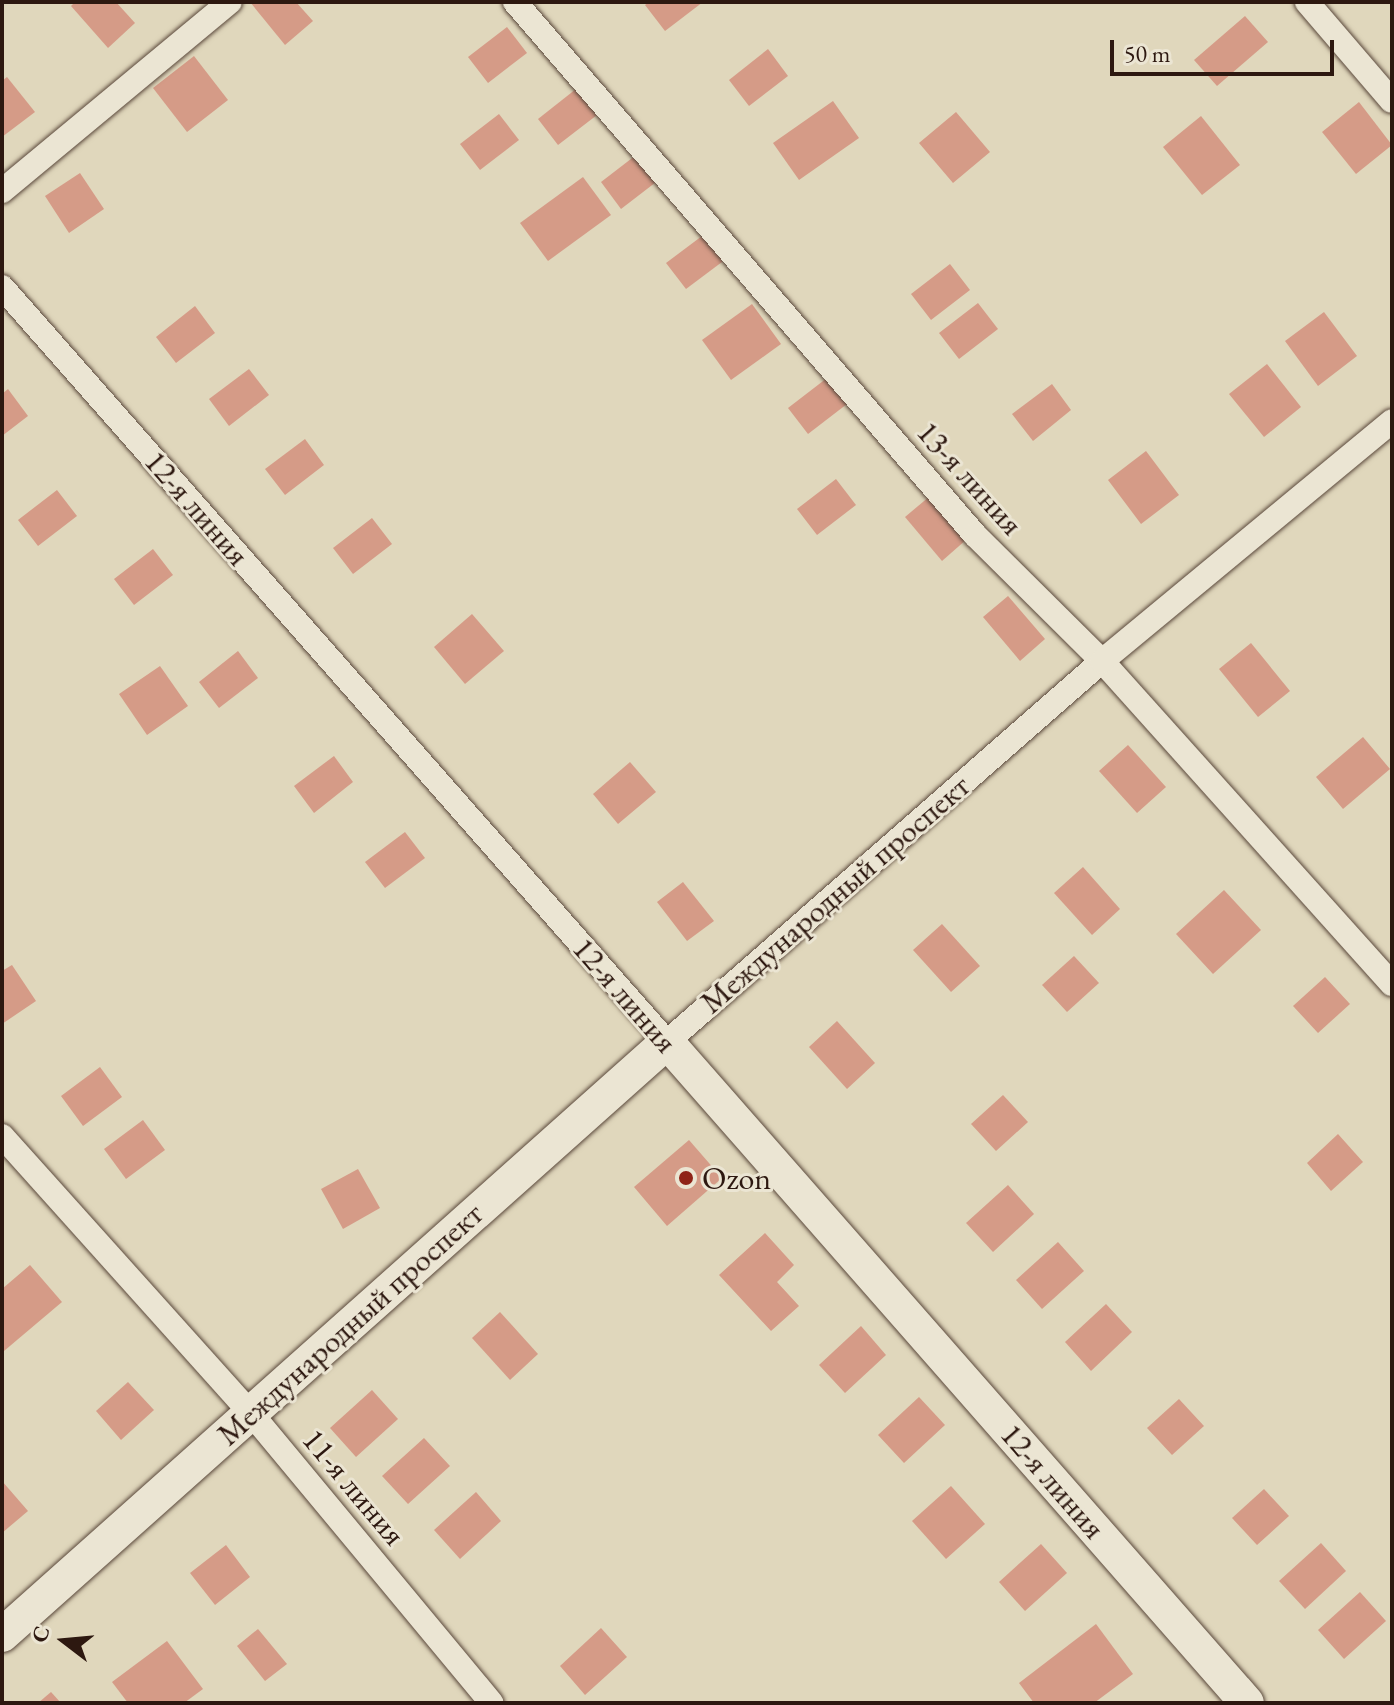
<!DOCTYPE html>
<meta charset="utf-8">
<style>
body{margin:0}
#map{position:relative;width:1394px;height:1705px;overflow:hidden;background:#e0d7bc;font-family:"EB Garamond",serif}
div>[style]{position:absolute}
.building>*{inset:0;background:#d59b87}
.roads{filter:drop-shadow(0 0 2px #5a483b) drop-shadow(0 0 2px #5a483b)}
.street>*{height:24px;margin:-12px;padding:0 12px;transform-origin:12px;border-radius:12px;background:#ebe5d3}
.secondary>*{height:34px;margin:-17px;padding:0 17px;transform-origin:17px;border-radius:17px;background:#ebe5d3}
.dots>*{width:22px;height:22px;translate:-50% -50%;box-sizing:border-box;border:4px solid #ebe5d3;border-radius:50%}
span{translate:-50% -50%;white-space:nowrap;text-align:center;line-height:1.15;-webkit-text-stroke:6px #ebe5d3;paint-order:stroke}
.street-label{font-size:32px;color:#2d1810}
.poi-label{font-size:32px;color:#2d1810}
.left{translate:0 -50%;text-align:left}
.frame{position:absolute;inset:0;border:4px solid #2d1810;pointer-events:none}
.north{position:absolute;left:24px;top:1601px;width:80px;height:80px;-webkit-text-stroke:6px #ebe5d3;paint-order:stroke;rotate:286deg;font-size:22px;font-weight:700;line-height:32px;text-align:center;color:#2d1810}
.north::after{content:'';display:block;margin:auto;width:28px;height:36px;background:#2d1810;clip-path:polygon(50% 0,100% 100%,50% 72%,0 100%)}
.scale{position:absolute;left:1110px;top:40px;width:224px;height:36px;box-sizing:border-box;border:4px solid #2d1810;border-top:0;padding-left:10px;font-size:24px;line-height:28px;white-space:nowrap;color:#2d1810;-webkit-text-stroke:6px #ebe5d3;paint-order:stroke}
</style>
<div id="map">
<div class="building">
<div style="clip-path:polygon(75px 2px,116px 2px,135px 23px,108px 48px,71px 6px)"></div>
<div style="clip-path:polygon(250px 2px,296px 2px,313px 21px,285px 45px)"></div>
<div style="clip-path:polygon(649px 2px,703px 2px,665px 31px,645px 5px)"></div>
<div style="clip-path:polygon(1245px 16px,1268px 42px,1217px 86px,1194px 60px)"></div>
<div style="clip-path:polygon(507px 27px,527px 53px,488px 83px,468px 57px)"></div>
<div style="clip-path:polygon(768px 49px,788px 76px,749px 106px,729px 80px)"></div>
<div style="clip-path:polygon(194px 56px,228px 100px,187px 132px,153px 88px)"></div>
<div style="clip-path:polygon(7px 77px,35px 112px,2px 137px,2px 81px)"></div>
<div style="clip-path:polygon(576px 89px,597px 115px,558px 145px,538px 119px)"></div>
<div style="clip-path:polygon(833px 101px,859px 138px,799px 180px,773px 143px)"></div>
<div style="clip-path:polygon(1359px 102px,1392px 145px,1356px 174px,1322px 132px)"></div>
<div style="clip-path:polygon(956px 112px,990px 152px,953px 183px,919px 143px)"></div>
<div style="clip-path:polygon(499px 114px,519px 140px,480px 170px,460px 144px)"></div>
<div style="clip-path:polygon(1201px 116px,1240px 165px,1202px 195px,1163px 147px)"></div>
<div style="clip-path:polygon(640px 152px,660px 179px,621px 209px,601px 182px)"></div>
<div style="clip-path:polygon(80px 173px,104px 209px,69px 233px,45px 196px)"></div>
<div style="clip-path:polygon(583px 177px,611px 215px,548px 261px,520px 223px)"></div>
<div style="clip-path:polygon(706px 233px,726px 259px,686px 289px,666px 263px)"></div>
<div style="clip-path:polygon(950px 264px,970px 290px,931px 320px,911px 294px)"></div>
<div style="clip-path:polygon(978px 303px,998px 329px,959px 359px,939px 333px)"></div>
<div style="clip-path:polygon(752px 304px,781px 344px,731px 380px,702px 340px)"></div>
<div style="clip-path:polygon(195px 306px,215px 333px,176px 363px,156px 337px)"></div>
<div style="clip-path:polygon(1324px 312px,1357px 356px,1318px 386px,1285px 341px)"></div>
<div style="clip-path:polygon(1267px 364px,1301px 407px,1264px 437px,1229px 394px)"></div>
<div style="clip-path:polygon(249px 369px,269px 395px,229px 426px,209px 399px)"></div>
<div style="clip-path:polygon(827px 378px,847px 404px,808px 434px,788px 408px)"></div>
<div style="clip-path:polygon(1052px 384px,1071px 410px,1033px 441px,1012px 414px)"></div>
<div style="clip-path:polygon(8px 389px,28px 416px,2px 436px,2px 394px)"></div>
<div style="clip-path:polygon(305px 439px,324px 465px,285px 495px,265px 469px)"></div>
<div style="clip-path:polygon(1146px 451px,1179px 495px,1141px 524px,1108px 480px)"></div>
<div style="clip-path:polygon(836px 479px,856px 505px,817px 535px,797px 509px)"></div>
<div style="clip-path:polygon(57px 490px,77px 516px,38px 546px,18px 520px)"></div>
<div style="clip-path:polygon(930px 496px,967px 539px,942px 561px,905px 517px)"></div>
<div style="clip-path:polygon(372px 518px,392px 544px,353px 574px,333px 548px)"></div>
<div style="clip-path:polygon(153px 549px,173px 575px,134px 605px,114px 579px)"></div>
<div style="clip-path:polygon(1008px 596px,1045px 639px,1020px 661px,983px 617px)"></div>
<div style="clip-path:polygon(472px 614px,504px 651px,465px 684px,434px 647px)"></div>
<div style="clip-path:polygon(1251px 643px,1290px 691px,1258px 717px,1219px 669px)"></div>
<div style="clip-path:polygon(238px 651px,258px 678px,219px 708px,199px 682px)"></div>
<div style="clip-path:polygon(160px 666px,188px 706px,147px 735px,119px 694px)"></div>
<div style="clip-path:polygon(1363px 737px,1390px 769px,1343px 809px,1316px 777px)"></div>
<div style="clip-path:polygon(1128px 745px,1166px 787px,1137px 813px,1099px 771px)"></div>
<div style="clip-path:polygon(334px 756px,353px 782px,314px 813px,294px 786px)"></div>
<div style="clip-path:polygon(630px 762px,656px 792px,618px 824px,593px 794px)"></div>
<div style="clip-path:polygon(405px 832px,425px 858px,385px 888px,365px 862px)"></div>
<div style="clip-path:polygon(1083px 867px,1120px 909px,1092px 935px,1054px 893px)"></div>
<div style="clip-path:polygon(683px 882px,714px 921px,687px 941px,657px 902px)"></div>
<div style="clip-path:polygon(1224px 890px,1261px 930px,1213px 974px,1176px 934px)"></div>
<div style="clip-path:polygon(942px 924px,980px 966px,951px 992px,913px 950px)"></div>
<div style="clip-path:polygon(1074px 956px,1099px 983px,1067px 1012px,1042px 985px)"></div>
<div style="clip-path:polygon(12px 965px,36px 1001px,2px 1024px,2px 971px)"></div>
<div style="clip-path:polygon(1325px 977px,1350px 1004px,1318px 1033px,1293px 1006px)"></div>
<div style="clip-path:polygon(837px 1021px,875px 1063px,847px 1089px,809px 1047px)"></div>
<div style="clip-path:polygon(100px 1067px,122px 1097px,83px 1126px,61px 1096px)"></div>
<div style="clip-path:polygon(1003px 1095px,1028px 1122px,996px 1151px,971px 1124px)"></div>
<div style="clip-path:polygon(143px 1120px,165px 1150px,126px 1179px,104px 1149px)"></div>
<div style="clip-path:polygon(1338px 1134px,1363px 1162px,1331px 1191px,1307px 1163px)"></div>
<div style="clip-path:polygon(689px 1140px,722px 1178px,667px 1226px,634px 1187px)"></div>
<div style="clip-path:polygon(358px 1169px,380px 1208px,343px 1229px,321px 1189px)"></div>
<div style="clip-path:polygon(1008px 1185px,1034px 1214px,993px 1252px,966px 1223px)"></div>
<div style="clip-path:polygon(765px 1233px,794px 1265px,777px 1282px,799px 1306px,771px 1331px,719px 1275px)"></div>
<div style="clip-path:polygon(1058px 1242px,1084px 1271px,1042px 1309px,1016px 1280px)"></div>
<div style="clip-path:polygon(30px 1265px,62px 1302px,4px 1351px,2px 1289px)"></div>
<div style="clip-path:polygon(1106px 1304px,1132px 1332px,1091px 1371px,1065px 1342px)"></div>
<div style="clip-path:polygon(500px 1312px,538px 1354px,510px 1380px,472px 1338px)"></div>
<div style="clip-path:polygon(861px 1326px,886px 1355px,845px 1393px,819px 1365px)"></div>
<div style="clip-path:polygon(128px 1382px,154px 1410px,121px 1440px,96px 1411px)"></div>
<div style="clip-path:polygon(372px 1390px,398px 1419px,356px 1457px,330px 1428px)"></div>
<div style="clip-path:polygon(919px 1397px,945px 1425px,904px 1463px,878px 1435px)"></div>
<div style="clip-path:polygon(1179px 1399px,1204px 1426px,1172px 1455px,1147px 1428px)"></div>
<div style="clip-path:polygon(424px 1438px,450px 1466px,408px 1504px,382px 1476px)"></div>
<div style="clip-path:polygon(2px 1481px,28px 1511px,2px 1533px)"></div>
<div style="clip-path:polygon(951px 1486px,985px 1524px,946px 1559px,912px 1521px)"></div>
<div style="clip-path:polygon(1264px 1489px,1289px 1516px,1257px 1545px,1232px 1518px)"></div>
<div style="clip-path:polygon(476px 1492px,501px 1521px,460px 1559px,434px 1530px)"></div>
<div style="clip-path:polygon(1321px 1543px,1346px 1571px,1305px 1609px,1279px 1581px)"></div>
<div style="clip-path:polygon(1041px 1544px,1067px 1573px,1025px 1611px,999px 1582px)"></div>
<div style="clip-path:polygon(226px 1545px,250px 1577px,215px 1605px,190px 1573px)"></div>
<div style="clip-path:polygon(1360px 1592px,1386px 1621px,1344px 1659px,1318px 1630px)"></div>
<div style="clip-path:polygon(1096px 1624px,1133px 1674px,1094px 1703px,1034px 1703px,1019px 1683px)"></div>
<div style="clip-path:polygon(601px 1628px,627px 1657px,585px 1695px,560px 1666px)"></div>
<div style="clip-path:polygon(258px 1629px,287px 1664px,265px 1681px,237px 1646px)"></div>
<div style="clip-path:polygon(167px 1641px,203px 1689px,184px 1703px,128px 1703px,112px 1682px)"></div>
<div style="clip-path:polygon(51px 1692px,61px 1703px,38px 1703px)"></div>
</div>
<div class="roads">
<div class="street">
<div style="left:515px;top:2px;width:704px;rotate:49.2deg"></div>
<div style="left:975px;top:535px;width:179px;rotate:44.8deg"></div>
<div style="left:1102px;top:661px;width:434px;rotate:48.1deg"></div>
<div style="left:1307px;top:2px;width:130px;rotate:49.4deg"></div>
<div style="left:2px;top:191px;width:296px;rotate:-39.7deg"></div>
<div style="left:2px;top:287px;width:1006px;rotate:48.63deg"></div>
<div style="left:667px;top:1042px;width:578px;rotate:-41.21deg"></div>
<div style="left:1102px;top:661px;width:376px;rotate:-39.6deg"></div>
<div style="left:2px;top:1136px;width:371px;rotate:48.1deg"></div>
<div style="left:250px;top:1412px;width:378px;rotate:50.3deg"></div>
</div>
<div class="secondary">
<div style="left:2px;top:1635px;width:891px;rotate:-41.72deg"></div>
<div style="left:667px;top:1042px;width:879px;rotate:48.73deg"></div>
</div>
</div>
<div class="dots">
<div style="left:686px;top:1178px;background:#8f2418"></div>
</div>
<div class="street-label">
<span style="left:970px;top:478px;rotate:48deg">13-я линия</span>
<span style="left:197px;top:508px;rotate:49deg">12-я линия</span>
<span style="left:835px;top:894px;rotate:-41deg">Международный проспект</span>
<span style="left:625px;top:995px;rotate:49deg">12-я линия</span>
<span style="left:350px;top:1324px;rotate:-42deg">Международный проспект</span>
<span style="left:1053px;top:1481px;rotate:49deg">12-я линия</span>
<span style="left:354px;top:1487px;rotate:50deg">11-я линия</span>
</div>
<div class="poi-label">
<span class="left" style="left:702px;top:1178px">Ozon</span>
</div>
<div class="frame"></div>
<div class="north">С</div>
<div class="scale">50 m</div>
</div>
